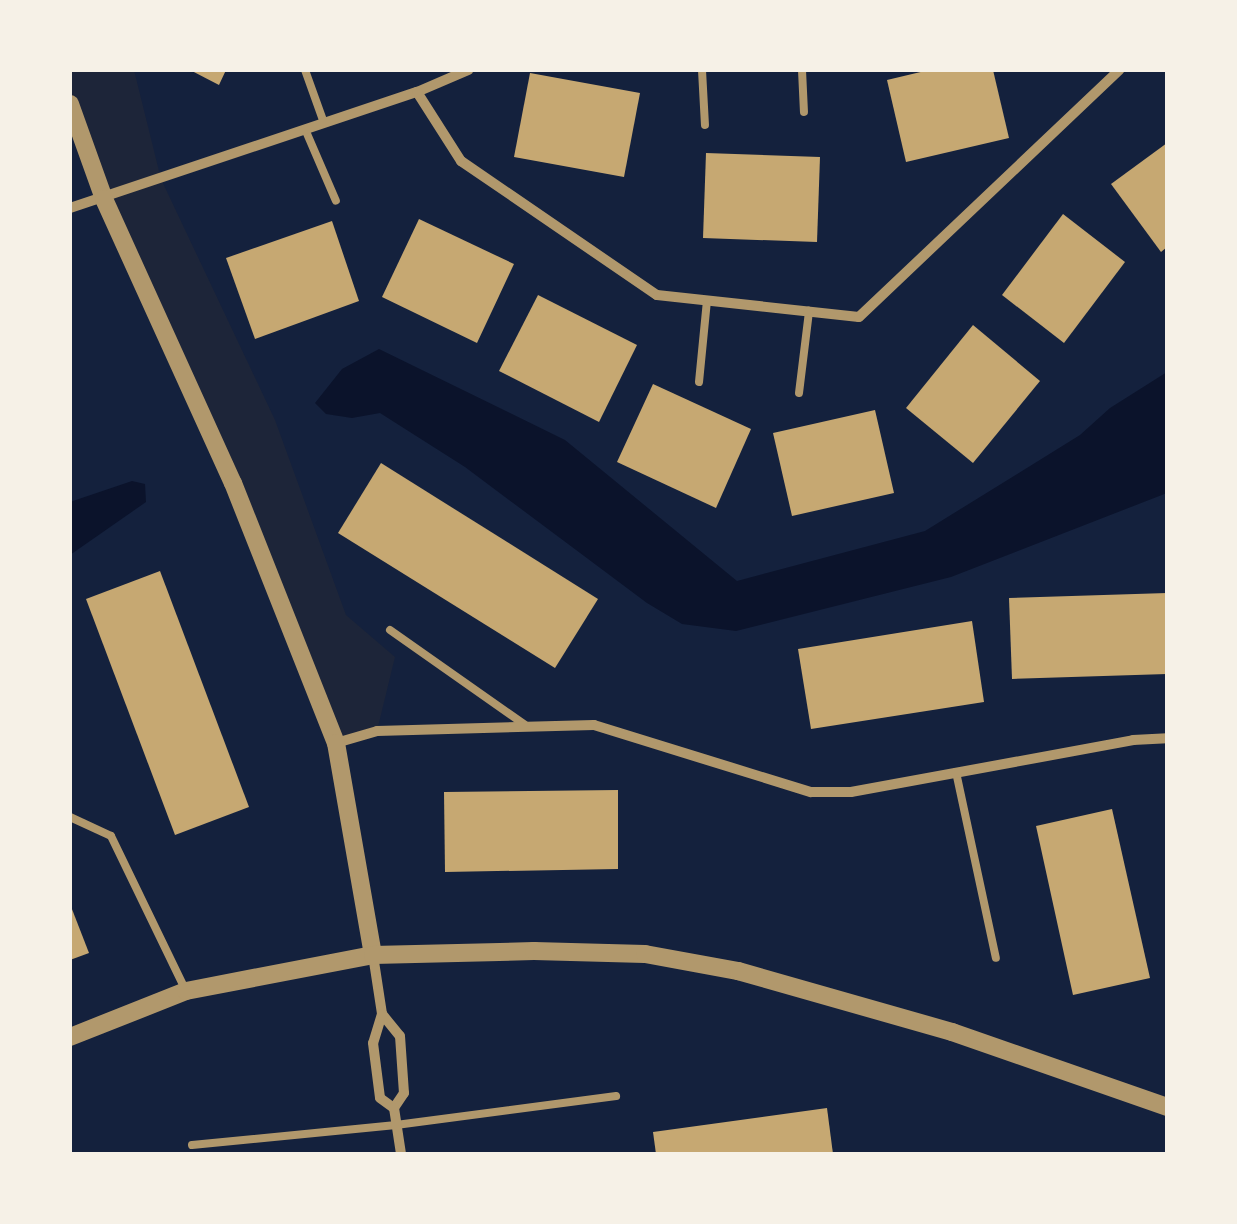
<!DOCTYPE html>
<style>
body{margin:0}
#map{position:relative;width:1237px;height:1224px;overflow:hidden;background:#14213d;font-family:Commissioner,sans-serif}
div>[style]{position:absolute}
.green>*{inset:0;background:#1d2539}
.water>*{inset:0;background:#0b132b}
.building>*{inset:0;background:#c6a872}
.service>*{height:8px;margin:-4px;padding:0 4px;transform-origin:4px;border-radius:4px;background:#b1986c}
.minor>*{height:10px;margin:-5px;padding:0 5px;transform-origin:5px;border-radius:5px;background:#b1986c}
.tertiary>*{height:18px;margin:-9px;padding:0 9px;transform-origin:9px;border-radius:9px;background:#b1986c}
span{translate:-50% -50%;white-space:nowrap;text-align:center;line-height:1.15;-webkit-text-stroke:10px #f6f1e7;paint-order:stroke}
.frame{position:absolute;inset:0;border:72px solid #f6f1e7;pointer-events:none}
</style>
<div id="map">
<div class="green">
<div style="clip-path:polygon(70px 70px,134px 70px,161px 179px,275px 420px,346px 615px,395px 657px,377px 731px,336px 743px,70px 104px)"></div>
</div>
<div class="water">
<div style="clip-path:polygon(379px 349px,565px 440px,737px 581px,925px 531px,1080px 435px,1110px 408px,1167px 372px,1167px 493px,951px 577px,736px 631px,682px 624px,647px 603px,465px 467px,380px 413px,352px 418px,326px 414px,315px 403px,342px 369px)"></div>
<div style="clip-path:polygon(132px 481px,145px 484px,146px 502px,70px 555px,70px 502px)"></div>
</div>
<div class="building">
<div style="clip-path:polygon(190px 70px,226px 70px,219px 85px)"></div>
<div style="clip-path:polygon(929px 70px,993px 70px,1009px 138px,906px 162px,887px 80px)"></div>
<div style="clip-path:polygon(530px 73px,640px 93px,624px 177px,514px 157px)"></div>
<div style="clip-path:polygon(1167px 143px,1167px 247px,1161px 252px,1111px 184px)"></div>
<div style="clip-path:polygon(706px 153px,820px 157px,817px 242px,703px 238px)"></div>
<div style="clip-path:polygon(1063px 214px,1125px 262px,1064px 343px,1002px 295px)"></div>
<div style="clip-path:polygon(419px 219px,514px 264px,477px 343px,382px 297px)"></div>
<div style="clip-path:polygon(332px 221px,359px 301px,255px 339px,226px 258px)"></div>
<div style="clip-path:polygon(538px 295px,637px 345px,599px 422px,499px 371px)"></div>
<div style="clip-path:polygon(973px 325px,1040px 381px,973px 463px,906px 408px)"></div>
<div style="clip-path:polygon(653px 384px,751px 429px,716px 508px,617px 462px)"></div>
<div style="clip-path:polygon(875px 410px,894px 493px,792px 516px,773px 433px)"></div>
<div style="clip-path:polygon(381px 463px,598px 599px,555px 668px,338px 533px)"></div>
<div style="clip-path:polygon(160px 571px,249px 807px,175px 835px,86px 599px)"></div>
<div style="clip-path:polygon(1167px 593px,1167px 674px,1012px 679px,1009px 598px)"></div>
<div style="clip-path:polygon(972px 621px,984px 702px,811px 729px,798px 649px)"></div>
<div style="clip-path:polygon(618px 790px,618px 869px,445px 872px,444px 792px)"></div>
<div style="clip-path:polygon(1112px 809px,1150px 978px,1073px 995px,1036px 826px)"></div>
<div style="clip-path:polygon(70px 904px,89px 953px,70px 960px)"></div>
<div style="clip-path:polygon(827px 1108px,833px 1154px,656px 1154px,653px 1132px)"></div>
</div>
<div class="service">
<div style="left:305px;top:70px;width:56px;rotate:70.3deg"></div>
<div style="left:702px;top:70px;width:55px;rotate:86.9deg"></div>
<div style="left:802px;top:70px;width:42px;rotate:87.3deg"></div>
<div style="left:305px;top:129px;width:78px;rotate:66.7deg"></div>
<div style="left:699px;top:382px;width:82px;rotate:-84.4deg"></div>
<div style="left:799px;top:393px;width:83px;rotate:-83deg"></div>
<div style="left:390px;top:630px;width:165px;rotate:35.1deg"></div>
<div style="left:956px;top:772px;width:190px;rotate:77.9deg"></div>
<div style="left:70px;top:817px;width:45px;rotate:24.9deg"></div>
<div style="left:111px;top:836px;width:172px;rotate:64.2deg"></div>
<div style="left:192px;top:1145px;width:205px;rotate:-5.6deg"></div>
<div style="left:396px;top:1125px;width:222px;rotate:-7.5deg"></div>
</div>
<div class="minor">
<div style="left:417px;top:92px;width:56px;rotate:-23.3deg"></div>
<div style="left:70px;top:208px;width:366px;rotate:-18.5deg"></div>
<div style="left:417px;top:92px;width:82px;rotate:57.5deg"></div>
<div style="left:461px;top:161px;width:237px;rotate:34.4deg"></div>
<div style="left:657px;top:295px;width:203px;rotate:6.2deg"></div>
<div style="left:859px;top:317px;width:359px;rotate:-43.5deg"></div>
<div style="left:336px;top:743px;width:43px;rotate:-16.3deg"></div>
<div style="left:377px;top:731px;width:217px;rotate:-1.6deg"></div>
<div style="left:594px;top:725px;width:227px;rotate:17.2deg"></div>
<div style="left:811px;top:792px;width:40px"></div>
<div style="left:851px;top:792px;width:287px;rotate:-10.4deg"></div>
<div style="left:1133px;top:740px;width:34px;rotate:-3deg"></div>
<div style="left:373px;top:955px;width:60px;rotate:81.3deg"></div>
<div style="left:382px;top:1014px;width:30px;rotate:107deg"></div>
<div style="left:373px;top:1043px;width:55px;rotate:82.7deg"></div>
<div style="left:380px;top:1098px;width:17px;rotate:36deg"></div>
<div style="left:382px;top:1014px;width:28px;rotate:51deg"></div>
<div style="left:400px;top:1036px;width:57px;rotate:86deg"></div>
<div style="left:404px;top:1093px;width:18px;rotate:124deg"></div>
<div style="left:394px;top:1108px;width:47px;rotate:81.3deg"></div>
</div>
<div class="tertiary">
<div style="left:70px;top:104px;width:101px;rotate:70.3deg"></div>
<div style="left:104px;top:199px;width:312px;rotate:65.6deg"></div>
<div style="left:233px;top:483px;width:280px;rotate:68.4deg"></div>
<div style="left:336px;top:743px;width:215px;rotate:80.1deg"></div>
<div style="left:70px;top:1037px;width:125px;rotate:-21.6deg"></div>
<div style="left:186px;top:991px;width:190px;rotate:-10.9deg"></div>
<div style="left:373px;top:955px;width:161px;rotate:-1.4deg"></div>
<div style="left:534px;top:951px;width:111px;rotate:1.5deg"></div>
<div style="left:645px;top:954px;width:95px;rotate:10.4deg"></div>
<div style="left:738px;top:971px;width:223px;rotate:15.9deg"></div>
<div style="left:952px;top:1032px;width:228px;rotate:19.2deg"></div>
</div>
<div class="frame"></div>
</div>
